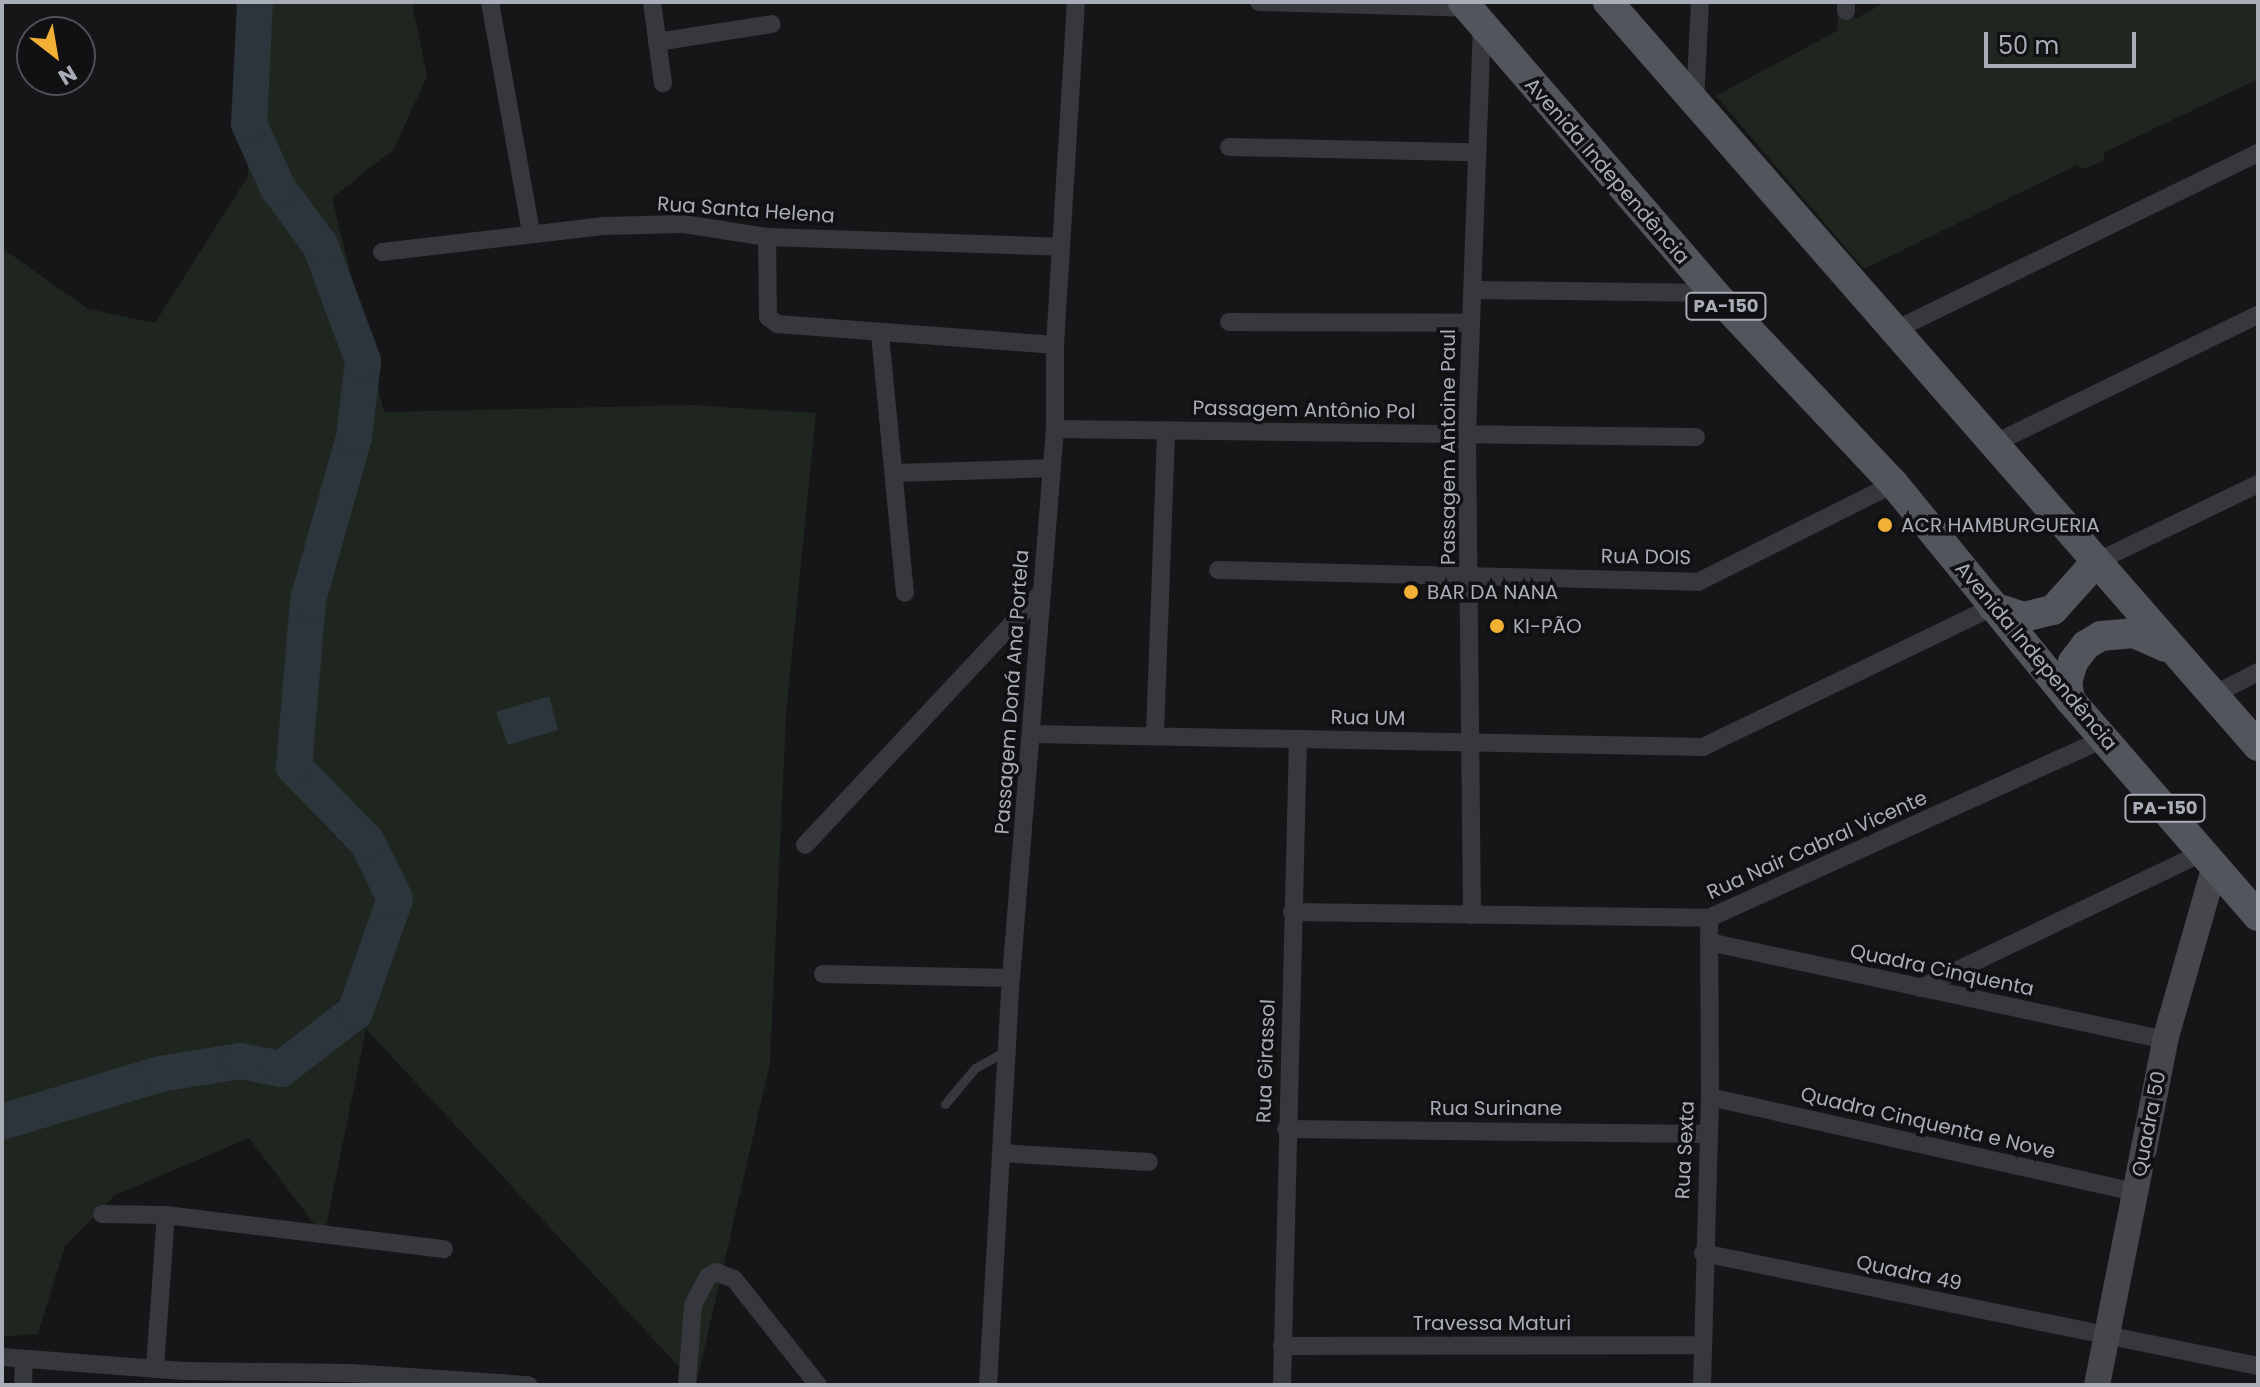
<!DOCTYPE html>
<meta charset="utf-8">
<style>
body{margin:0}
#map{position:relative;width:2260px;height:1387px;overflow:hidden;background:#161618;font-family:Poppins,sans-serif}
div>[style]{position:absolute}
.green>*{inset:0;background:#1e261f}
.water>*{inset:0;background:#2c353c}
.river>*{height:36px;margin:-18px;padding:0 18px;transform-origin:18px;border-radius:18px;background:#2c353c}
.lane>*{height:9px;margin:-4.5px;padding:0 4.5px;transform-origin:4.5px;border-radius:4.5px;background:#37383d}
.street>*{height:18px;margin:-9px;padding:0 9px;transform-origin:9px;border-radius:9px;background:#37383d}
.secondary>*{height:26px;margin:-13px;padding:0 13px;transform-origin:13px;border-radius:13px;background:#45474d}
.primary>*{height:30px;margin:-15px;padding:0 15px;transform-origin:15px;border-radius:15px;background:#53555c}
.dots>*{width:22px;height:22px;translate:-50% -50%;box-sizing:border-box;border:4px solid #111113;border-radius:50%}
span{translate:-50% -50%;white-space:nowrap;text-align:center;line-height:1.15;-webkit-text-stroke:7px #111113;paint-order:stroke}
.shield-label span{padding:2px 6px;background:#111113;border:2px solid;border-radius:6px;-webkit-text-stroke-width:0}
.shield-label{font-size:18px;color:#a8adb8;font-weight:700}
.street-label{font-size:20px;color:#a8adb8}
.poi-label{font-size:20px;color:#a8adb8}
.left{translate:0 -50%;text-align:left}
.frame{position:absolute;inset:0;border:4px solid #a8adb8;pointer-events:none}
.north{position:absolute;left:16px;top:16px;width:80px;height:80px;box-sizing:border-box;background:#111113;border:2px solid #4d4f55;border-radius:50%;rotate:149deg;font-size:22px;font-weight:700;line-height:32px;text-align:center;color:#a8adb8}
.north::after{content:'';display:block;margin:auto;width:28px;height:36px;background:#f2b134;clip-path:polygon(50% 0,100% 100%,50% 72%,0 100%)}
.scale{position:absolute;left:1984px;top:32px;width:152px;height:36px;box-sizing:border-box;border:4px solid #a8adb8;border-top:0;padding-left:10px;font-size:24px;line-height:28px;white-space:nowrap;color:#a8adb8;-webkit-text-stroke:6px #111113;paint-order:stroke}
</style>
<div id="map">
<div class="green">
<div style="clip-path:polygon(250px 2px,412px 2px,427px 76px,394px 149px,332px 198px,384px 412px,691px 405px,816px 413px,786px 715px,770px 1063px,696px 1385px,366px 1029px,324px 1237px,249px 1138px,115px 1195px,65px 1246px,38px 1334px,2px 1337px,2px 248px,88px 309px,155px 323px,248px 176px)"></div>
<div style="clip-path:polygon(1886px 2px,2258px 2px,2258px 79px,2103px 153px,2105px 160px,2084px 169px,2077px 165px,1864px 269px,1716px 96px,1837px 31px,1838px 15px,1857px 18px)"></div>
</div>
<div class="water">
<div style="clip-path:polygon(549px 696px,558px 730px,508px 745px,496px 712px)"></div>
</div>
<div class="river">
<div style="left:2px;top:1122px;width:165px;rotate:-16.9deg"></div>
<div style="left:160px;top:1074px;width:81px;rotate:-9.2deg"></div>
<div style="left:240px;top:1061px;width:42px;rotate:11deg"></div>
<div style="left:281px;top:1069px;width:93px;rotate:-37.6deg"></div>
<div style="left:355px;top:1012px;width:120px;rotate:-70.5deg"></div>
<div style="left:395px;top:899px;width:64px;rotate:-116.2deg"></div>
<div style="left:367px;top:842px;width:105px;rotate:-134.2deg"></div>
<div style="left:294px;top:767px;width:168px;rotate:-85.2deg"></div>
<div style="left:308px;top:600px;width:169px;rotate:-74.2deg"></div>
<div style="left:354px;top:437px;width:77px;rotate:-83.2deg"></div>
<div style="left:363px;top:361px;width:124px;rotate:-110.3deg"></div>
<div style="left:320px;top:245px;width:71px;rotate:-126.4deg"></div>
<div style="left:278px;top:188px;width:70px;rotate:-114.4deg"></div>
<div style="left:249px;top:124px;width:122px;rotate:-87.2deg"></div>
</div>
<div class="lane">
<div style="left:945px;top:1104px;width:47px;rotate:-50.2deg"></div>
<div style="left:975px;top:1068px;width:38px;rotate:-29deg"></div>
</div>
<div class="street">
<div style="left:490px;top:2px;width:235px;rotate:79.9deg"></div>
<div style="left:652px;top:2px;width:82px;rotate:82.3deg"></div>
<div style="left:1259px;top:2px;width:209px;rotate:1.6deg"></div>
<div style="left:1846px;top:11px;width:9px;rotate:-90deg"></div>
<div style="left:657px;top:42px;width:116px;rotate:-8.9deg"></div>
<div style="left:1695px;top:103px;width:101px;rotate:-87.2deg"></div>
<div style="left:1229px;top:147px;width:245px;rotate:1.2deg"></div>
<div style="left:767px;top:237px;width:80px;rotate:89.3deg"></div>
<div style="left:768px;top:317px;width:11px;rotate:38deg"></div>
<div style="left:777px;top:324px;width:279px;rotate:4.3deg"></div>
<div style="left:382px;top:252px;width:224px;rotate:-6.7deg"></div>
<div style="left:604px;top:226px;width:80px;rotate:-1.4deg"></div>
<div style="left:684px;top:224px;width:84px;rotate:8.9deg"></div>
<div style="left:767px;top:237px;width:294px;rotate:1.9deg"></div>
<div style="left:1474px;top:290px;width:240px;rotate:0.7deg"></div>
<div style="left:1229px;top:322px;width:242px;rotate:0.2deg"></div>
<div style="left:1897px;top:329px;width:402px;rotate:-26deg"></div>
<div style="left:880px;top:334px;width:260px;rotate:84.5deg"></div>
<div style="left:1055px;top:429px;width:641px;rotate:0.72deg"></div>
<div style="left:1993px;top:444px;width:295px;rotate:-26deg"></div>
<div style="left:895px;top:473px;width:156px;rotate:-1.8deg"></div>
<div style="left:2096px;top:562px;width:180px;rotate:-25.7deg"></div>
<div style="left:1218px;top:570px;width:480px;rotate:1.4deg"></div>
<div style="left:1698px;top:582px;width:219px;rotate:-26.6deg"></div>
<div style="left:2213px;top:695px;width:51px;rotate:-27.1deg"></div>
<div style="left:1033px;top:734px;width:670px;rotate:1.11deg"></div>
<div style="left:1703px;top:747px;width:322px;rotate:-25.8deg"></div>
<div style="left:1155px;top:734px;width:304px;rotate:-87.9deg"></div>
<div style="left:805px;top:845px;width:347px;rotate:-46.9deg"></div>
<div style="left:1292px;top:912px;width:417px;rotate:0.8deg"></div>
<div style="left:1709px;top:918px;width:434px;rotate:-24.4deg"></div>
<div style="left:1472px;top:915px;width:482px;rotate:-90.6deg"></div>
<div style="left:1467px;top:433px;width:404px;rotate:-87.9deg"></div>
<div style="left:1709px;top:942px;width:466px;rotate:12.1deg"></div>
<div style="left:823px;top:974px;width:188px;rotate:1.2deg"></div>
<div style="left:1920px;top:988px;width:315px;rotate:-25.6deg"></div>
<div style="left:1710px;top:1097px;width:436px;rotate:12.6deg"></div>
<div style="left:1286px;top:1129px;width:419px;rotate:0.7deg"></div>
<div style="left:1001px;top:1153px;width:148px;rotate:3.5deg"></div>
<div style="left:102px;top:1214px;width:64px;rotate:0.9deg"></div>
<div style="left:166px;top:1215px;width:280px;rotate:7deg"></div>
<div style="left:1703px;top:1253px;width:566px;rotate:11.51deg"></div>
<div style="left:1282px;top:1346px;width:421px;rotate:-0.1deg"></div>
<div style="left:2px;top:1357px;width:182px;rotate:4.4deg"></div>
<div style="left:183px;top:1371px;width:168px;rotate:0.7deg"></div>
<div style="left:351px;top:1373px;width:178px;rotate:3.9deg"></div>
<div style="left:155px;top:1367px;width:152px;rotate:-85.9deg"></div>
<div style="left:23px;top:1385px;width:26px;rotate:-88deg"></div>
<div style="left:687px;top:1385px;width:80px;rotate:-85.7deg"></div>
<div style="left:693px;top:1305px;width:32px;rotate:-62deg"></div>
<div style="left:708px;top:1277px;width:9px;rotate:-32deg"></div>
<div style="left:716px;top:1272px;width:19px;rotate:21deg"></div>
<div style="left:734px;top:1279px;width:135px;rotate:51.6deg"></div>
<div style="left:988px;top:1385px;width:408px;rotate:-86.8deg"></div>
<div style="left:1011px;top:978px;width:551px;rotate:-85.42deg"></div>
<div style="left:1055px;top:429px;width:84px;rotate:-90deg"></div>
<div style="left:1055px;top:345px;width:344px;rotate:-86.5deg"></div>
<div style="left:1282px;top:1385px;width:646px;rotate:-88.58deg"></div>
<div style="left:1702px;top:1385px;width:288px;rotate:-88.4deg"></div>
<div style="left:1710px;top:1097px;width:179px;rotate:-90.3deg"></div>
</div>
<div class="secondary">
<div style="left:2097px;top:1385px;width:352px;rotate:-78.8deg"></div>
<div style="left:2165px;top:1040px;width:181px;rotate:-74deg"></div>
</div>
<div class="primary">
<div style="left:1463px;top:2px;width:384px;rotate:49.2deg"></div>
<div style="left:1714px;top:293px;width:262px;rotate:46.7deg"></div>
<div style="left:1894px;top:484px;width:279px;rotate:50.8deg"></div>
<div style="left:2070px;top:700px;width:286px;rotate:49deg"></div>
<div style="left:1608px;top:2px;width:988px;rotate:48.86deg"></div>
<div style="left:1993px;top:607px;width:33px;rotate:18deg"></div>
<div style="left:2024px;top:617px;width:30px;rotate:-14deg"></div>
<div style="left:2053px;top:610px;width:64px;rotate:-48.1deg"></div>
<div style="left:2070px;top:700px;width:18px;rotate:-99deg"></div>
<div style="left:2067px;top:682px;width:21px;rotate:-73deg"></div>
<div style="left:2073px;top:662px;width:21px;rotate:-53deg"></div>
<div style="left:2086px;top:645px;width:17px;rotate:-31deg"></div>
<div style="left:2101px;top:636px;width:33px;rotate:-5deg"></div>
<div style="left:2134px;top:633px;width:34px;rotate:24deg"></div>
</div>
<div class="dots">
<div style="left:1885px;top:525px;background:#f2b134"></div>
<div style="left:1411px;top:592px;background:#f2b134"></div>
<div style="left:1497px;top:626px;background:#f2b134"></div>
</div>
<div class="shield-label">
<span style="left:1726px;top:306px">PA-150</span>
<span style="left:2165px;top:808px">PA-150</span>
</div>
<div class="street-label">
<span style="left:1607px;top:171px;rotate:49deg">Avenida Independência</span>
<span style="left:746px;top:210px;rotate:4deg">Rua Santa Helena</span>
<span style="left:1304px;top:410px;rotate:1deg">Passagem Antônio Pol</span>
<span style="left:1448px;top:447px;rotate:-90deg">Passagem Antoine Paul</span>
<span style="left:1646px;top:557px;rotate:1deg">RuA DOIS</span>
<span style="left:2036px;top:656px;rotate:50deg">Avenida Independência</span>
<span style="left:1012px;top:692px;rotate:-86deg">Passagem Doná Ana Portela</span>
<span style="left:1368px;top:718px;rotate:1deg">Rua UM</span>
<span style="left:1817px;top:845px;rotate:-24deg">Rua Nair Cabral Vicente</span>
<span style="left:1942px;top:970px;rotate:12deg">Quadra Cinquenta</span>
<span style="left:1266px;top:1061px;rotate:-88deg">Rua Girassol</span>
<span style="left:1496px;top:1108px">Rua Surinane</span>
<span style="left:1928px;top:1123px;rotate:13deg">Quadra Cinquenta e Nove</span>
<span style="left:2149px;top:1124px;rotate:-79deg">Quadra 50</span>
<span style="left:1685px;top:1150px;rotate:-87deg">Rua Sexta</span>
<span style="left:1909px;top:1273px;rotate:12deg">Quadra 49</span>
<span style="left:1492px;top:1323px">Travessa Maturi</span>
</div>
<div class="poi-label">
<span class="left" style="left:1901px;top:525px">ACR HAMBURGUERIA</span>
<span class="left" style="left:1427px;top:592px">BAR DA NANA</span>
<span class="left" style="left:1513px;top:626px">KI-PÃO</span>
</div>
<div class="frame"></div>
<div class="north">N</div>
<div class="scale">50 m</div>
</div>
